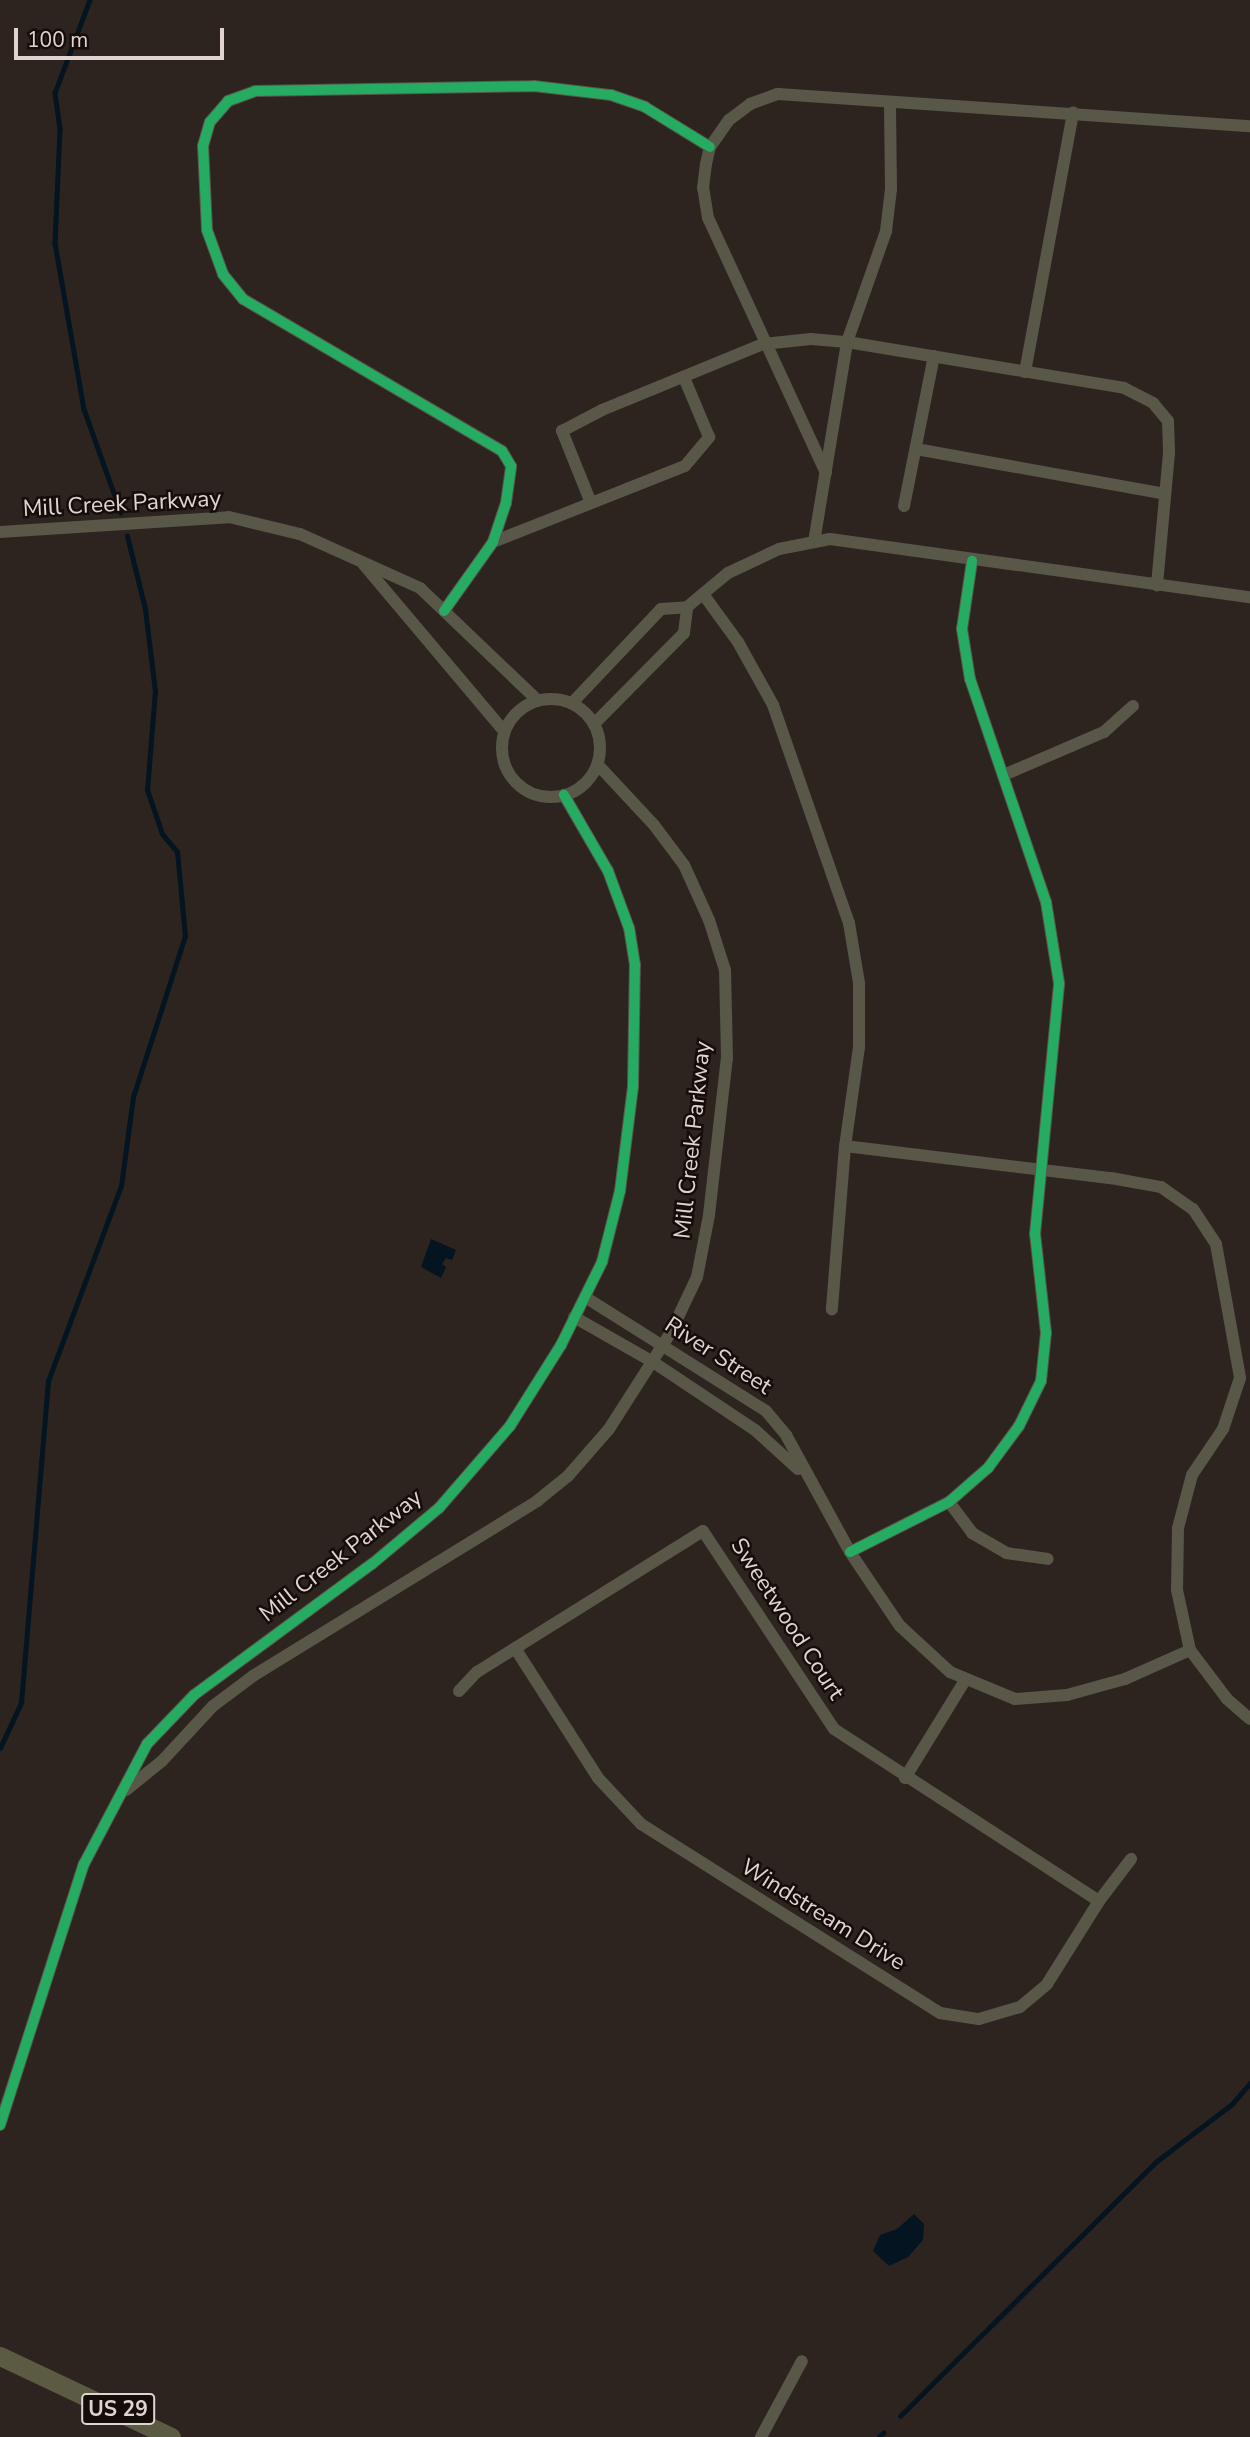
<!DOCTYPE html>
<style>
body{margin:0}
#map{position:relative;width:1250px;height:2437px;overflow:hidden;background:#2d2420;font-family:"Nunito Sans",sans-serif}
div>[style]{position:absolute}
.water>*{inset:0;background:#041420}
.stream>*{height:4.5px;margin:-2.25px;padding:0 2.25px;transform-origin:2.25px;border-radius:2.25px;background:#041420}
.minor>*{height:12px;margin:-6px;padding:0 6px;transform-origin:6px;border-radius:6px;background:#585748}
.minor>.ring{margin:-6px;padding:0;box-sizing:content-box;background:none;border:12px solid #585748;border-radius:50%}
.primary>*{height:19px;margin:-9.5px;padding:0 9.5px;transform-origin:9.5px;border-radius:9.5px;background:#5b5a43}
.cycleway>*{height:10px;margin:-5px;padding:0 5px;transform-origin:5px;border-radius:5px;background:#26ab63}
span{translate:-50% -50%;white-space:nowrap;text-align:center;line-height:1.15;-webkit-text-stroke:5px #150d0a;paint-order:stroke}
.shield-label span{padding:2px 5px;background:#150d0a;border:2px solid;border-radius:5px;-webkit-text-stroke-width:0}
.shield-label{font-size:21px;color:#e1d4d0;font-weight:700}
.street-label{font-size:23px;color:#e1d4d0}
.scale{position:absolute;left:14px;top:28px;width:210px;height:32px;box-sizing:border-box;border:4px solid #e1d4d0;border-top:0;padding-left:9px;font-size:21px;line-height:24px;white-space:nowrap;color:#e1d4d0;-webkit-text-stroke:5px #150d0a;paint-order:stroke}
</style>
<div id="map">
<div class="water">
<div style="clip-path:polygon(431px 1239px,456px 1250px,452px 1260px,446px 1258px,442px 1264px,446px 1267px,441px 1278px,421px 1267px)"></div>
<div style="clip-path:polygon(914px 2214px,924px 2224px,923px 2240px,908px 2257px,889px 2266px,873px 2251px,880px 2235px,897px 2229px)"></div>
</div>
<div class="stream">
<div style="left:90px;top:0;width:99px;rotate:110.6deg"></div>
<div style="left:55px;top:93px;width:36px;rotate:82deg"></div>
<div style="left:60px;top:129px;width:114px;rotate:92.5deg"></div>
<div style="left:55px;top:243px;width:169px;rotate:80.1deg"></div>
<div style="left:84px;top:409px;width:110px;rotate:70.4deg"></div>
<div style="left:0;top:1748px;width:50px;rotate:-65deg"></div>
<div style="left:21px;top:1703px;width:323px;rotate:-85.2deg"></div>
<div style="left:48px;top:1381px;width:208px;rotate:-69.5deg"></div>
<div style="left:121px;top:1186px;width:90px;rotate:-82.3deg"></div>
<div style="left:133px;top:1097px;width:169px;rotate:-72.1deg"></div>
<div style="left:185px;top:936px;width:84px;rotate:-95.4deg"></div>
<div style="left:177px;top:852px;width:23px;rotate:-130deg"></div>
<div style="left:162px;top:834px;width:46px;rotate:-108.8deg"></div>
<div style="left:147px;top:790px;width:99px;rotate:-85.4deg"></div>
<div style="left:155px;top:691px;width:83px;rotate:-97deg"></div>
<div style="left:145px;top:609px;width:75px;rotate:-103.9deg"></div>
<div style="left:900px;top:2416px;width:362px;rotate:-44.8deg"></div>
<div style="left:1157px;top:2161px;width:94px;rotate:-37.2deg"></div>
<div style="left:1232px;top:2104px;width:28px;rotate:-49deg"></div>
<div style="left:879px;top:2437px;width:6px;rotate:-45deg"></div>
</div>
<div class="minor">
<div style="left:1025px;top:372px;width:264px;rotate:-79.5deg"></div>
<div style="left:916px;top:449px;width:253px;rotate:10.2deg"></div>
<div style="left:826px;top:473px;width:281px;rotate:-114.8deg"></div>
<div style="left:708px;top:218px;width:30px;rotate:-99deg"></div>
<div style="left:703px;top:188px;width:24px;rotate:-83deg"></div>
<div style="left:706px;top:164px;width:17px;rotate:-77deg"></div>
<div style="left:710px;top:147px;width:33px;rotate:-55deg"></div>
<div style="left:729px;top:120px;width:26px;rotate:-37deg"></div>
<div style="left:750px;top:104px;width:30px;rotate:-20deg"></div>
<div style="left:778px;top:94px;width:473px;rotate:3.9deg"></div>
<div style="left:591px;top:503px;width:78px;rotate:-111.9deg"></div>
<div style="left:562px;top:431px;width:45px;rotate:-27.7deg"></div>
<div style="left:602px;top:410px;width:174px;rotate:-22.3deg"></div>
<div style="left:763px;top:344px;width:48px;rotate:-5.9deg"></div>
<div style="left:811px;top:339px;width:36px;rotate:5deg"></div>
<div style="left:847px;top:342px;width:281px;rotate:9.4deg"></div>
<div style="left:1124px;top:388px;width:33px;rotate:27deg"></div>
<div style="left:1153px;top:403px;width:23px;rotate:50deg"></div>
<div style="left:1168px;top:421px;width:32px;rotate:88deg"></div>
<div style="left:1169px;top:453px;width:133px;rotate:95.2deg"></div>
<div style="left:904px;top:506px;width:153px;rotate:-78.7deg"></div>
<div style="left:0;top:532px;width:229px;rotate:-3.7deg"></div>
<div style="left:229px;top:517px;width:73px;rotate:13.5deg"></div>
<div style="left:300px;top:534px;width:132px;rotate:24.2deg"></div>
<div style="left:420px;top:588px;width:162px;rotate:43.7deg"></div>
<div style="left:493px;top:542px;width:206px;rotate:-21.6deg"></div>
<div style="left:685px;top:466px;width:38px;rotate:-50deg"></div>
<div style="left:709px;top:437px;width:62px;rotate:-112.8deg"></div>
<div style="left:814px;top:542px;width:203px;rotate:-80.6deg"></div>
<div style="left:847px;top:342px;width:118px;rotate:-70.6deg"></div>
<div style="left:886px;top:231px;width:42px;rotate:-83.2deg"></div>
<div style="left:891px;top:189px;width:85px;rotate:-90.7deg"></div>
<div style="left:364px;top:565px;width:217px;rotate:49.9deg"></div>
<div style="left:703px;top:594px;width:59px;rotate:53.9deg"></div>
<div style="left:738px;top:642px;width:72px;rotate:60.9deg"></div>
<div style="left:773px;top:705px;width:231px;rotate:70.8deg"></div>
<div style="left:849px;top:923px;width:61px;rotate:80.5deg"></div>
<div style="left:859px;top:983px;width:64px;rotate:90deg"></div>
<div style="left:859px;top:1047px;width:100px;rotate:98deg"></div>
<div style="left:845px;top:1146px;width:164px;rotate:94.6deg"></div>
<div style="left:444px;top:611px;width:85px;rotate:-54.6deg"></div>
<div style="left:493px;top:542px;width:41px;rotate:-71.6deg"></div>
<div style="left:506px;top:503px;width:37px;rotate:-82deg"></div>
<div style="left:511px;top:466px;width:17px;rotate:-121deg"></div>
<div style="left:502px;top:451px;width:300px;rotate:-149.6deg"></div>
<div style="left:243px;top:299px;width:32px;rotate:-129deg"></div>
<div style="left:223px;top:274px;width:47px;rotate:-110deg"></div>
<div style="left:207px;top:230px;width:84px;rotate:-92.7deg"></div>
<div style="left:203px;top:146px;width:25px;rotate:-74deg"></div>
<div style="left:210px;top:122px;width:28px;rotate:-49deg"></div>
<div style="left:228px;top:101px;width:29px;rotate:-20deg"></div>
<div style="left:255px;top:91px;width:279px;rotate:-1deg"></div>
<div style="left:534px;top:86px;width:78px;rotate:6.7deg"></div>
<div style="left:611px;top:95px;width:36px;rotate:19deg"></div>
<div style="left:645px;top:107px;width:76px;rotate:31.6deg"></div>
<div class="ring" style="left:502px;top:699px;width:86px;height:86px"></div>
<div style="left:572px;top:703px;width:129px;rotate:-46.6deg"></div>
<div style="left:661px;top:609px;width:26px;rotate:-4deg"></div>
<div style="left:687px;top:607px;width:53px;rotate:-39.7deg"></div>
<div style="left:728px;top:573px;width:56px;rotate:-25.2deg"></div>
<div style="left:779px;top:549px;width:52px;rotate:-11.1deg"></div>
<div style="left:830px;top:539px;width:424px;rotate:7.9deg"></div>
<div style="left:594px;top:724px;width:128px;rotate:-45.3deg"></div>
<div style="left:684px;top:633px;width:26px;rotate:-83deg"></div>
<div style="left:1006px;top:774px;width:107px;rotate:-23.2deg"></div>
<div style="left:1104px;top:732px;width:39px;rotate:-42deg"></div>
<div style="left:845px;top:1146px;width:268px;rotate:6.9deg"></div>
<div style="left:1111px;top:1178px;width:51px;rotate:10.2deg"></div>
<div style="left:1161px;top:1187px;width:39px;rotate:35deg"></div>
<div style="left:1193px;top:1209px;width:42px;rotate:56.7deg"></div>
<div style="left:1216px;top:1244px;width:136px;rotate:79.8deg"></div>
<div style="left:1240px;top:1378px;width:54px;rotate:108.4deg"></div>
<div style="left:1223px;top:1429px;width:55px;rotate:124deg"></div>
<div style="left:1192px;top:1475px;width:55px;rotate:104.8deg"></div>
<div style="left:1178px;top:1528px;width:62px;rotate:90.9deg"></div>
<div style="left:1177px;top:1590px;width:61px;rotate:77.8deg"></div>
<div style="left:1190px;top:1650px;width:61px;rotate:52.9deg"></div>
<div style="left:1227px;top:1699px;width:30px;rotate:41deg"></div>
<div style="left:585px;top:1297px;width:214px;rotate:32.2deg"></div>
<div style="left:766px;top:1411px;width:31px;rotate:50deg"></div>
<div style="left:786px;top:1435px;width:133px;rotate:61.3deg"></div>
<div style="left:850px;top:1552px;width:89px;rotate:56deg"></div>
<div style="left:900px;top:1626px;width:68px;rotate:42.6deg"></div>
<div style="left:950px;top:1672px;width:70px;rotate:22.6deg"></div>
<div style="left:1015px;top:1699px;width:52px;rotate:-4.4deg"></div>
<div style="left:1067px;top:1695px;width:60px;rotate:-15.4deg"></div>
<div style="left:1125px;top:1679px;width:71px;rotate:-24deg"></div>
<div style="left:574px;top:1317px;width:91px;rotate:29.7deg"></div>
<div style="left:653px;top:1362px;width:123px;rotate:33.7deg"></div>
<div style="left:755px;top:1430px;width:58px;rotate:42.2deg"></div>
<div style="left:949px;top:1502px;width:39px;rotate:53deg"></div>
<div style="left:972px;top:1533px;width:39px;rotate:30deg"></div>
<div style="left:1006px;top:1553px;width:42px;rotate:8.1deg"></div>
<div style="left:850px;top:1552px;width:111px;rotate:-26.8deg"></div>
<div style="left:949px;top:1502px;width:52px;rotate:-41.1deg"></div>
<div style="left:988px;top:1468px;width:52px;rotate:-53.6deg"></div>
<div style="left:1019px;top:1426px;width:50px;rotate:-63.9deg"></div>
<div style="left:1041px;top:1381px;width:48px;rotate:-84.1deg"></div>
<div style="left:1046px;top:1333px;width:100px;rotate:-96.3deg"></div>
<div style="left:1035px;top:1234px;width:252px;rotate:-84.5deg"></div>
<div style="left:1059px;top:983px;width:82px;rotate:-99.1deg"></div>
<div style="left:1046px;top:902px;width:236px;rotate:-108.8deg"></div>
<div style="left:970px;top:679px;width:51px;rotate:-99.1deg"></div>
<div style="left:962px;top:629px;width:69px;rotate:-81.6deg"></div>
<div style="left:515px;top:1648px;width:154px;rotate:57.4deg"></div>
<div style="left:598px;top:1778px;width:63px;rotate:46.9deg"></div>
<div style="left:641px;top:1824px;width:354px;rotate:32.3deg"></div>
<div style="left:940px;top:2013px;width:39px;rotate:9deg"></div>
<div style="left:979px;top:2019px;width:43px;rotate:-16.3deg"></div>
<div style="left:1020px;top:2007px;width:35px;rotate:-40deg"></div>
<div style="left:1047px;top:1984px;width:98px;rotate:-57.9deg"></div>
<div style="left:1099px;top:1901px;width:53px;rotate:-52.7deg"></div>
<div style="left:459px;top:1691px;width:26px;rotate:-47deg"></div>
<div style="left:477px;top:1672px;width:266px;rotate:-32deg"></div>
<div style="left:703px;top:1531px;width:237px;rotate:56.5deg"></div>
<div style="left:834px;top:1729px;width:316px;rotate:33deg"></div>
<div style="left:905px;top:1778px;width:116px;rotate:-58.4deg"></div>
<div style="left:126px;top:1790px;width:46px;rotate:-38.9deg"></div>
<div style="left:162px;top:1761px;width:75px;rotate:-47.2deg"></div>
<div style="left:213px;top:1706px;width:50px;rotate:-36.9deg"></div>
<div style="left:253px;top:1676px;width:334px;rotate:-31.6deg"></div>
<div style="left:537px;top:1501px;width:40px;rotate:-39deg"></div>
<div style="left:568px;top:1476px;width:62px;rotate:-48.9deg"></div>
<div style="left:609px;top:1429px;width:115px;rotate:-57.4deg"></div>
<div style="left:671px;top:1332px;width:61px;rotate:-64.7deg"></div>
<div style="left:697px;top:1277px;width:63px;rotate:-79deg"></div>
<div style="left:709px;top:1215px;width:158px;rotate:-83.5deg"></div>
<div style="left:727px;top:1058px;width:88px;rotate:-91.3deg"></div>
<div style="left:725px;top:970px;width:52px;rotate:-107.7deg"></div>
<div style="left:709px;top:920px;width:60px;rotate:-114.4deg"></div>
<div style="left:684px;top:865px;width:50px;rotate:-126.9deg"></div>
<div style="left:654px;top:825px;width:82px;rotate:-133deg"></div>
<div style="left:0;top:2125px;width:274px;rotate:-72.2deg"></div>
<div style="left:84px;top:1864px;width:136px;rotate:-62.3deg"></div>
<div style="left:147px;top:1744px;width:68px;rotate:-46.2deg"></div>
<div style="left:194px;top:1695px;width:221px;rotate:-36.4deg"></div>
<div style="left:372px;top:1564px;width:87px;rotate:-39.9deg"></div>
<div style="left:439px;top:1508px;width:108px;rotate:-49.1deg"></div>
<div style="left:510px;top:1426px;width:96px;rotate:-57.8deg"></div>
<div style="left:561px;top:1345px;width:93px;rotate:-63.7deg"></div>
<div style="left:602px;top:1262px;width:73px;rotate:-75.8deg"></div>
<div style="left:620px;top:1191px;width:105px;rotate:-82.9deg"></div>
<div style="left:633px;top:1087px;width:122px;rotate:-89.1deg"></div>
<div style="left:635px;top:965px;width:37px;rotate:-99deg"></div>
<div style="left:629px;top:928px;width:61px;rotate:-110.2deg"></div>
<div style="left:608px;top:871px;width:88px;rotate:-120.1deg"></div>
<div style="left:761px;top:2437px;width:86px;rotate:-61.7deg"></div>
</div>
<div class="primary">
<div style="left:0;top:2356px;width:189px;rotate:25.3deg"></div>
</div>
<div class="cycleway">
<div style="left:444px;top:611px;width:85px;rotate:-54.6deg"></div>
<div style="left:493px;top:542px;width:41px;rotate:-71.6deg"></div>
<div style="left:506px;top:503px;width:37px;rotate:-82deg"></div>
<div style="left:511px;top:466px;width:17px;rotate:-121deg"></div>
<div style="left:502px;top:451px;width:300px;rotate:-149.6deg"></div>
<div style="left:243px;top:299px;width:32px;rotate:-129deg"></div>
<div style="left:223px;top:274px;width:47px;rotate:-110deg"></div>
<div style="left:207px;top:230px;width:84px;rotate:-92.7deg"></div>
<div style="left:203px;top:146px;width:25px;rotate:-74deg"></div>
<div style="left:210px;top:122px;width:28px;rotate:-49deg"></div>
<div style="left:228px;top:101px;width:29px;rotate:-20deg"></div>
<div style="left:255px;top:91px;width:279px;rotate:-1deg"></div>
<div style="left:534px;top:86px;width:78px;rotate:6.7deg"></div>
<div style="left:611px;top:95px;width:36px;rotate:19deg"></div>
<div style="left:645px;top:107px;width:76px;rotate:31.6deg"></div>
<div style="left:850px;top:1552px;width:111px;rotate:-26.8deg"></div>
<div style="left:949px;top:1502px;width:52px;rotate:-41.1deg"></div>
<div style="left:988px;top:1468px;width:52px;rotate:-53.6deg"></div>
<div style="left:1019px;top:1426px;width:50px;rotate:-63.9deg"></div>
<div style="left:1041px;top:1381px;width:48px;rotate:-84.1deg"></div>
<div style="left:1046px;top:1333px;width:100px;rotate:-96.3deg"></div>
<div style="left:1035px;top:1234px;width:252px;rotate:-84.5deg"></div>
<div style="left:1059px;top:983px;width:82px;rotate:-99.1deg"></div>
<div style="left:1046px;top:902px;width:236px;rotate:-108.8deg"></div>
<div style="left:970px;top:679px;width:51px;rotate:-99.1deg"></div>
<div style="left:962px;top:629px;width:69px;rotate:-81.6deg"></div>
<div style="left:0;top:2125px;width:274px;rotate:-72.2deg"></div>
<div style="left:84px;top:1864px;width:136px;rotate:-62.3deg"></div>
<div style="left:147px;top:1744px;width:68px;rotate:-46.2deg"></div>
<div style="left:194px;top:1695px;width:221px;rotate:-36.4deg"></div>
<div style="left:372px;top:1564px;width:87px;rotate:-39.9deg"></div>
<div style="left:439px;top:1508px;width:108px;rotate:-49.1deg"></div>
<div style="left:510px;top:1426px;width:96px;rotate:-57.8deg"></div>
<div style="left:561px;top:1345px;width:93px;rotate:-63.7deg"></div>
<div style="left:602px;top:1262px;width:73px;rotate:-75.8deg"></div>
<div style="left:620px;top:1191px;width:105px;rotate:-82.9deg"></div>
<div style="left:633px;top:1087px;width:122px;rotate:-89.1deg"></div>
<div style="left:635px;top:965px;width:37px;rotate:-99deg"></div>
<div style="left:629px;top:928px;width:61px;rotate:-110.2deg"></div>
<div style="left:608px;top:871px;width:88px;rotate:-120.1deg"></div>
</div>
<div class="shield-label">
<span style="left:118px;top:2409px">US 29</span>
</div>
<div class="street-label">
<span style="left:122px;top:504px;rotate:-3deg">Mill Creek Parkway</span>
<span style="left:693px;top:1140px;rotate:-84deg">Mill Creek Parkway</span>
<span style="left:718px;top:1356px;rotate:33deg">River Street</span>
<span style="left:341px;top:1556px;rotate:-38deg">Mill Creek Parkway</span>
<span style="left:787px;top:1619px;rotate:57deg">Sweetwood Court</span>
<span style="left:823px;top:1915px;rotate:32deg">Windstream Drive</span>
</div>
<div class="scale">100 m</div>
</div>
